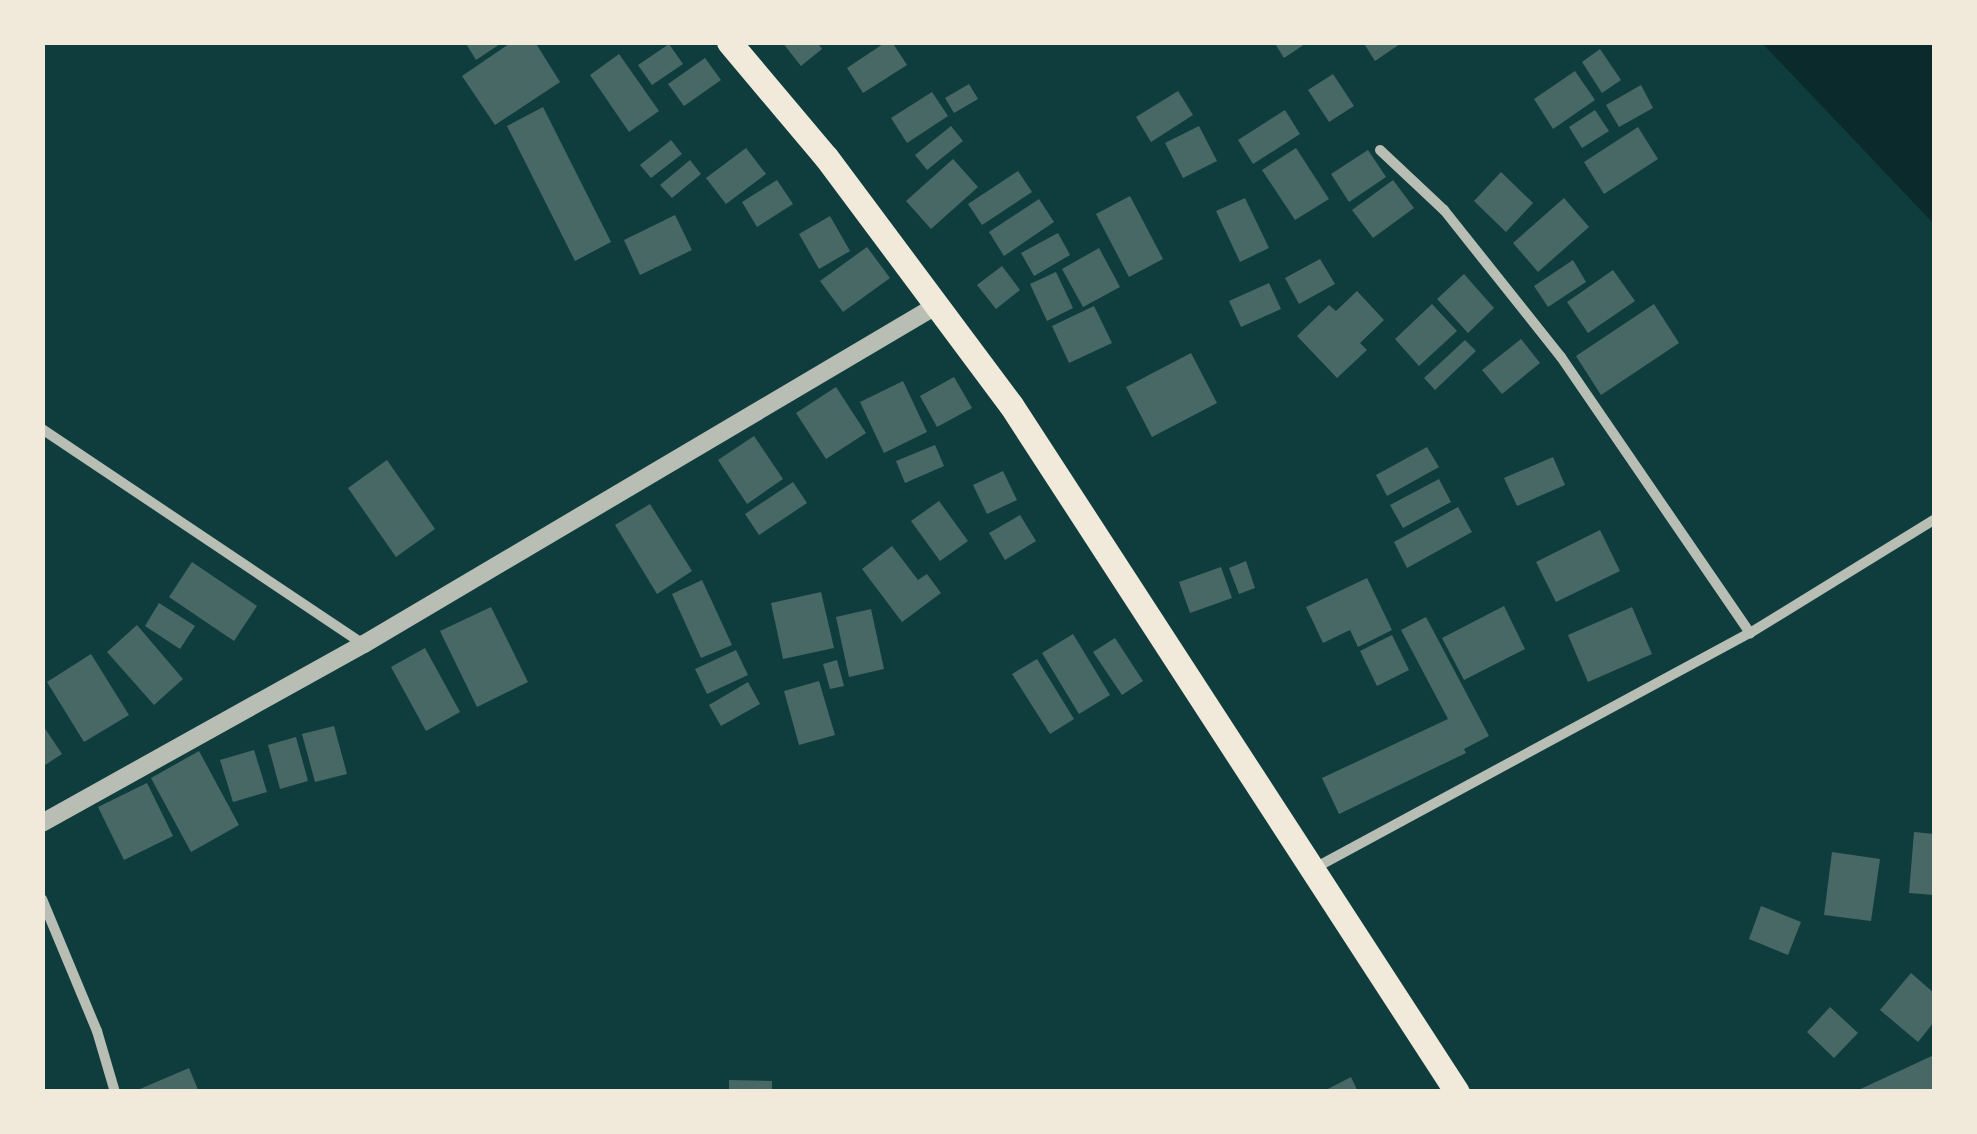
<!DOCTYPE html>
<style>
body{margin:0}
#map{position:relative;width:1977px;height:1134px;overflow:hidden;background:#0f3d3e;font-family:"Open Sans",sans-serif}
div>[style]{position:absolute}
.water>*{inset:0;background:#0a2a2b}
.building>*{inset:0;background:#486865}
.minor>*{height:10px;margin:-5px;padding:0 5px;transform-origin:5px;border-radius:5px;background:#b8beb3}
.tertiary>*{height:18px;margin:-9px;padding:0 9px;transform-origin:9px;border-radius:9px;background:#b8beb3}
.trunk>*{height:25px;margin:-12.5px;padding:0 12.5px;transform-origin:12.5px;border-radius:12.5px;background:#f1e9da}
span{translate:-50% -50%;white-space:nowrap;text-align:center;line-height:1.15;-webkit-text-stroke:9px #f1e9da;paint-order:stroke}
.frame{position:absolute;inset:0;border:45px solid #f1e9da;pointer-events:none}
</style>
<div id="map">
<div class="water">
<div style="clip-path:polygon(1762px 43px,1934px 43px,1934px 224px)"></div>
</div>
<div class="building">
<div style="clip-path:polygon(465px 42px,503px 42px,476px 60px)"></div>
<div style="clip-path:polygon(512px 42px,535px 42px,560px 82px,495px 125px,462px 76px)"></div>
<div style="clip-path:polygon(782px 42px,817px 42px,822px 49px,801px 66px)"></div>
<div style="clip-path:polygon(886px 42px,892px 42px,907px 65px,863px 93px,847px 68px)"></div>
<div style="clip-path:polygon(1274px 42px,1308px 42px,1284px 58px)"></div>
<div style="clip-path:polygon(1363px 42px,1403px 42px,1375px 61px)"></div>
<div style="clip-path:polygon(669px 44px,683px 64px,652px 85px,638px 65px)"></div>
<div style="clip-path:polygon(1600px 49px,1621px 80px,1602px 93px,1582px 62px)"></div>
<div style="clip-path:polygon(619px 54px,659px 111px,629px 132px,590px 75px)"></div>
<div style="clip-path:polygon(705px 58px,721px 80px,684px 106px,668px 84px)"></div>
<div style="clip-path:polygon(1575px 71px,1595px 100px,1553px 129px,1534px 99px)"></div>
<div style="clip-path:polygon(1333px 74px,1354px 106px,1329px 122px,1308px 90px)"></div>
<div style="clip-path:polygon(969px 84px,978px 99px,954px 113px,945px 98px)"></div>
<div style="clip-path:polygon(1641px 85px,1653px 108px,1619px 127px,1606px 105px)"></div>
<div style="clip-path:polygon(1178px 91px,1193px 115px,1151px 142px,1136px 117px)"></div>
<div style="clip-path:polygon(932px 92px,948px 116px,907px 143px,891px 118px)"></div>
<div style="clip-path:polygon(543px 107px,611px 242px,575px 261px,507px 126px)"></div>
<div style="clip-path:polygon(1285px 110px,1300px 134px,1253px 164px,1238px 140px)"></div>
<div style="clip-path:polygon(1595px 110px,1609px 131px,1582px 148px,1569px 127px)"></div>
<div style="clip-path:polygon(951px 126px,963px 141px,927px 170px,915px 155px)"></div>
<div style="clip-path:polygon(1199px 126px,1217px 161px,1183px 178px,1165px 143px)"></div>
<div style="clip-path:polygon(1638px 127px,1658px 159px,1604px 194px,1584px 162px)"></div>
<div style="clip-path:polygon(671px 140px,682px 154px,651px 178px,640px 165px)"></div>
<div style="clip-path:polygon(746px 148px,766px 174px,726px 204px,706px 178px)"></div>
<div style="clip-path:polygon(1296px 148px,1329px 199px,1295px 220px,1262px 170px)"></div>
<div style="clip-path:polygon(1368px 150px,1386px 177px,1349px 202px,1331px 174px)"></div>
<div style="clip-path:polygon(953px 159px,978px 187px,931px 229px,906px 201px)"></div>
<div style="clip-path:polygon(690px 160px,701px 174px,672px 198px,660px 185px)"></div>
<div style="clip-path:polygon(1018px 171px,1032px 192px,982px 225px,968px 204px)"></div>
<div style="clip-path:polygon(1501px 172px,1533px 203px,1506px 232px,1474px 201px)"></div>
<div style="clip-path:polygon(777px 180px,793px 204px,757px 227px,742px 202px)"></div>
<div style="clip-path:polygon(1393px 180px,1414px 208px,1373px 238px,1352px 210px)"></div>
<div style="clip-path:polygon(1130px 196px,1163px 259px,1129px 277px,1096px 214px)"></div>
<div style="clip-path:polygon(1245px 198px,1269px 248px,1240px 262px,1216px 211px)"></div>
<div style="clip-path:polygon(1564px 198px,1589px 227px,1538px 272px,1513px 243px)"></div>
<div style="clip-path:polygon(1039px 199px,1054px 222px,1004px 256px,989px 232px)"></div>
<div style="clip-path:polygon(675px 215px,692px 250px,640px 275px,624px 240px)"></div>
<div style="clip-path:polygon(830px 216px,850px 251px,819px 269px,799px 234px)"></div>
<div style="clip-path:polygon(1058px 233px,1070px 255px,1034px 276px,1021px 253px)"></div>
<div style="clip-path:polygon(867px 247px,890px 278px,843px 312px,820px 281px)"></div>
<div style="clip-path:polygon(1099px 248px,1120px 287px,1083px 307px,1062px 269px)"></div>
<div style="clip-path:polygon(1320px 259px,1335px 284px,1299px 304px,1285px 278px)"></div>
<div style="clip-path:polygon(1573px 260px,1586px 282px,1548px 307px,1534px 286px)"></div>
<div style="clip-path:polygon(1002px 266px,1020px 290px,996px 309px,977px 285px)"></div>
<div style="clip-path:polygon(1613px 270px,1635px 301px,1588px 333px,1567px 302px)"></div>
<div style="clip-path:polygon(1056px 272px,1073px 308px,1047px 321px,1030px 284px)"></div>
<div style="clip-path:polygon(1464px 274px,1494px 308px,1468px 333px,1437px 299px)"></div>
<div style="clip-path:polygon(1269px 283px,1281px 309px,1241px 327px,1229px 301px)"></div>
<div style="clip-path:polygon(1357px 291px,1384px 320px,1360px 343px,1367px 350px,1337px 378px,1297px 336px,1329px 305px,1336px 311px)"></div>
<div style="clip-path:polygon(1432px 304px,1457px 331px,1419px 366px,1395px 339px)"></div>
<div style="clip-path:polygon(1654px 304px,1679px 343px,1601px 395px,1576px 356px)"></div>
<div style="clip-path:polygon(1094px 306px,1112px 343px,1069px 363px,1052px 326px)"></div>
<div style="clip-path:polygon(1521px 339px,1540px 363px,1502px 394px,1482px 370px)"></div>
<div style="clip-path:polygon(1465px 340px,1476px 351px,1435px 390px,1424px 378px)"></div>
<div style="clip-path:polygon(1191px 353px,1217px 403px,1152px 437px,1126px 387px)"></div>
<div style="clip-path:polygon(954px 377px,972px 408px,937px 427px,920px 396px)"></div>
<div style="clip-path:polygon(903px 381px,927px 432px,884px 453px,860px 402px)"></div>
<div style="clip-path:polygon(836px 387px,866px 433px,826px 459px,796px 413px)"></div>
<div style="clip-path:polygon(754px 436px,783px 479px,747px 504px,718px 460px)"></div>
<div style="clip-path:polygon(935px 445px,944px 466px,905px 483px,896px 461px)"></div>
<div style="clip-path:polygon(1427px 447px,1439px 467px,1387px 496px,1376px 475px)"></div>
<div style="clip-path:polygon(1553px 457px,1565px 485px,1517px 506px,1504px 478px)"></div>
<div style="clip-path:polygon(387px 460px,435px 529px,396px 557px,348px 488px)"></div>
<div style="clip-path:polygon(1003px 471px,1017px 500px,987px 514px,973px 485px)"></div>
<div style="clip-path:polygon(1439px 479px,1451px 502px,1403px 528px,1390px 505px)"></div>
<div style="clip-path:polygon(793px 482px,807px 503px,759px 535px,745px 514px)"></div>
<div style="clip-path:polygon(939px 501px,968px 541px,940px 561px,911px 521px)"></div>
<div style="clip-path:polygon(650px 504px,692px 571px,657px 594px,615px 525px)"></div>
<div style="clip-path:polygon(1458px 507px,1472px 532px,1407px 568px,1394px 542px)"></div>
<div style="clip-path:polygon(1020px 515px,1036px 541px,1005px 560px,989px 533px)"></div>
<div style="clip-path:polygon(1600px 530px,1620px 571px,1556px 602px,1536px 562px)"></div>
<div style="clip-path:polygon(892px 546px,918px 580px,927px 574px,941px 593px,902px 622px,862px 569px)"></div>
<div style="clip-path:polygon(1246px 561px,1255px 588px,1239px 594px,1229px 568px)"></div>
<div style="clip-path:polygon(192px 562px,257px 606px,234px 641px,169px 597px)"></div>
<div style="clip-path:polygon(1221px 567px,1232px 598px,1190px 613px,1179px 582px)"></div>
<div style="clip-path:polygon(1367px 578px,1392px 630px,1358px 647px,1350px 630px,1323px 643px,1306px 607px)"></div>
<div style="clip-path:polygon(702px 580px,732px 645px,701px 658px,672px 594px)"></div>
<div style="clip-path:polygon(821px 592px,834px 648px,783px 659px,771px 603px)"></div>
<div style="clip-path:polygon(159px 603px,195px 626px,180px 649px,145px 626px)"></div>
<div style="clip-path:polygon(1504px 606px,1525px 649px,1464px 680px,1442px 638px)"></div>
<div style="clip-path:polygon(491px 607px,528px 682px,477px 707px,440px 631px)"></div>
<div style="clip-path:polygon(1632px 607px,1652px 654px,1588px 682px,1568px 635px)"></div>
<div style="clip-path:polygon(871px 609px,884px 669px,849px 677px,836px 617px)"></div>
<div style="clip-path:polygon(1426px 617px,1489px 736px,1464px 749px,1466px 753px,1339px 814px,1322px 778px,1448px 719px,1401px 630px)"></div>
<div style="clip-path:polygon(137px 625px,183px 679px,154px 705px,107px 652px)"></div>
<div style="clip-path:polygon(1073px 634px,1110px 695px,1079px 714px,1042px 653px)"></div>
<div style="clip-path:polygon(1392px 635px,1409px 670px,1377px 686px,1360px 651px)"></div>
<div style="clip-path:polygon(1115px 638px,1143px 681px,1122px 695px,1093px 652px)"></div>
<div style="clip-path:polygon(425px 648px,460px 712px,426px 731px,391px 667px)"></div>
<div style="clip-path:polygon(736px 650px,748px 675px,707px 694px,695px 669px)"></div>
<div style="clip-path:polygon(91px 654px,129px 715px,84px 742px,47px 682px)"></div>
<div style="clip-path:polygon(1037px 659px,1074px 719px,1050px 734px,1012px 674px)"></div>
<div style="clip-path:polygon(837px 660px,844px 686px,830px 689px,823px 664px)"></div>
<div style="clip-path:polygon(819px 681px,835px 735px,799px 745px,784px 691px)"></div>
<div style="clip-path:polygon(748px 682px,760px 704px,721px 726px,709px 705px)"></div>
<div style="clip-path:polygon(42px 724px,62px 754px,42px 767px)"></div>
<div style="clip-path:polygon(334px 726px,347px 774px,315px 782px,302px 734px)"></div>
<div style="clip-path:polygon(296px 737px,308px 781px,280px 789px,268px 745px)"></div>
<div style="clip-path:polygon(254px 750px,267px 792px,233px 802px,220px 760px)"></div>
<div style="clip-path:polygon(199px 751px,239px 825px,191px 852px,151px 778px)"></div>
<div style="clip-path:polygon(147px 783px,173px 836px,124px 860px,98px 807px)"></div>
<div style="clip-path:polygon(1914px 832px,1934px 834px,1934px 895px,1909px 893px)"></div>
<div style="clip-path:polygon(1832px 852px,1880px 859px,1871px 921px,1824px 915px)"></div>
<div style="clip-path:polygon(1761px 906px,1801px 922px,1788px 955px,1749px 939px)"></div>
<div style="clip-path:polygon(1911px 973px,1934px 993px,1934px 1022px,1918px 1042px,1880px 1010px)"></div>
<div style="clip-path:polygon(1830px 1007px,1858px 1033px,1834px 1058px,1807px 1032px)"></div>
<div style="clip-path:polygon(1934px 1055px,1934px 1092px,1854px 1092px)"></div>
<div style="clip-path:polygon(189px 1068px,199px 1092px,133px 1092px)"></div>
<div style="clip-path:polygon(1351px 1077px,1358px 1092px,1322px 1092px)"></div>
<div style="clip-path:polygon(729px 1080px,772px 1081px,772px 1092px,729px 1092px)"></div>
</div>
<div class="minor">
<div style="left:1380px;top:150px;width:88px;rotate:43.2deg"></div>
<div style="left:1444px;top:210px;width:188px;rotate:51.5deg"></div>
<div style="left:1561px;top:357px;width:335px;rotate:55.6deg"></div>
<div style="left:42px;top:429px;width:386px;rotate:33.8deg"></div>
<div style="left:1313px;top:869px;width:497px;rotate:-28.4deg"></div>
<div style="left:1750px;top:633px;width:216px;rotate:-31.6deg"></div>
<div style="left:42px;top:899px;width:143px;rotate:67.4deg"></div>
<div style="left:97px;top:1031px;width:64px;rotate:73.6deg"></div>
</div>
<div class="tertiary">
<div style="left:42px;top:823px;width:368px;rotate:-29.1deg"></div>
<div style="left:364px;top:644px;width:668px;rotate:-30.6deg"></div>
</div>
<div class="trunk">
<div style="left:729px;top:42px;width:150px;rotate:49.9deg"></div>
<div style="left:826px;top:157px;width:309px;rotate:53.3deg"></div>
<div style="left:1011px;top:405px;width:819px;rotate:57.01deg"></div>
</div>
<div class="frame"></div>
</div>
